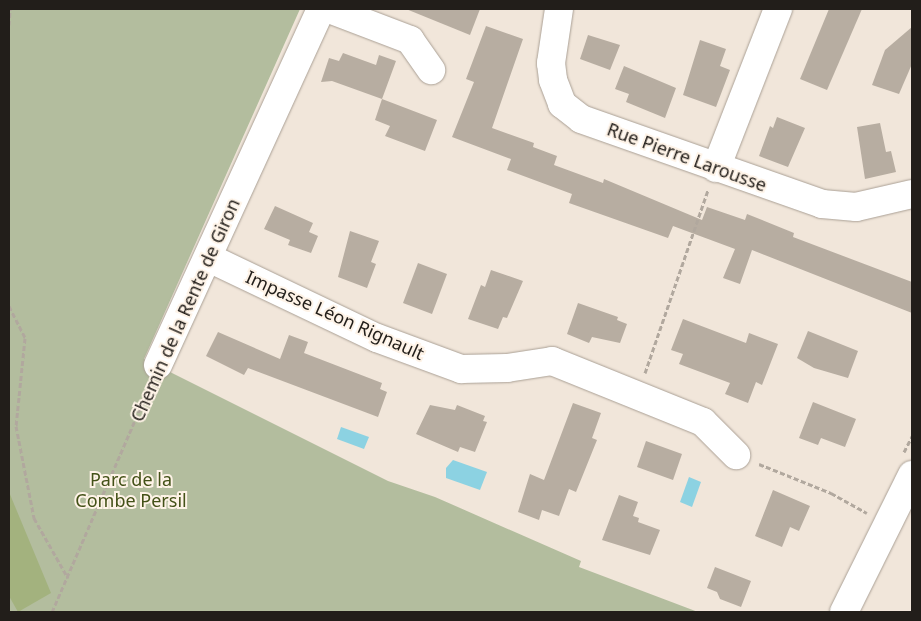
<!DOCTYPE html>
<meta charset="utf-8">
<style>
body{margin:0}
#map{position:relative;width:921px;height:621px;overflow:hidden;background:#f1e6da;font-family:"Noto Sans",sans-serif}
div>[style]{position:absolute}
.green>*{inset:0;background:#b3bd9e}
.forest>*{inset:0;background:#a3b27e}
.water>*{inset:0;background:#8cd2e2}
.building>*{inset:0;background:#b7ada1}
.path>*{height:3px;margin-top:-1.5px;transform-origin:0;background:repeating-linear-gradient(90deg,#b1a89e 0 5px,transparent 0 7.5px)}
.roads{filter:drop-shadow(0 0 1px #aaa095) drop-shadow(0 0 1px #aaa095)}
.minor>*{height:28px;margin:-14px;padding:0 14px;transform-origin:14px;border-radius:14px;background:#fff}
.major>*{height:28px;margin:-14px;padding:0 14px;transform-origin:14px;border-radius:14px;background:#fff}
span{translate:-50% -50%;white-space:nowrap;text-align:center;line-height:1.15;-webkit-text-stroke:4px #fef3e7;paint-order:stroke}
.street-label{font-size:18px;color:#221e1a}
.park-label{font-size:18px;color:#435117}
.frame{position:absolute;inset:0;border:10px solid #221e1a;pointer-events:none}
</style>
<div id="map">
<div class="green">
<div style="clip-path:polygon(9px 9px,300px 9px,144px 359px,388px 481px,435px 497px,581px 561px,579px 567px,698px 612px,9px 612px)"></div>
</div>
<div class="forest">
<div style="clip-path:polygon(9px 492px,51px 593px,18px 612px,9px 596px)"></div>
</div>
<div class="water">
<div style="clip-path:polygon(341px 427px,369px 437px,364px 449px,337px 439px)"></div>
<div style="clip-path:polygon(453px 460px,487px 472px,480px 490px,446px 478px,446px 468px)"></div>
<div style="clip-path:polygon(689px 477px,701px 482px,692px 507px,680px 502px)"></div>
</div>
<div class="building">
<div style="clip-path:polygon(406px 9px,480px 9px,470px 35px)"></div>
<div style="clip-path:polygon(829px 9px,862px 9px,827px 90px,800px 79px)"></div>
<div style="clip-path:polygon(486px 26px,523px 39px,492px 128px,534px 143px,533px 147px,557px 156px,554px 165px,603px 183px,604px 179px,702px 220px,707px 207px,745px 220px,747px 214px,794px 233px,793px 237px,912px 282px,912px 313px,752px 250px,740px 284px,723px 278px,735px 249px,673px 226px,668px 238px,569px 203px,572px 194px,507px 170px,511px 159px,452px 137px,474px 82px,466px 79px)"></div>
<div style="clip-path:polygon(912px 27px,912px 64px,899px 94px,872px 85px,885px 50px)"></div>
<div style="clip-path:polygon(588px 35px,620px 45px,610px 70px,580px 59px)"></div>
<div style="clip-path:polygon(700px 40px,726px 49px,720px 66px,730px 70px,716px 107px,683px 95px)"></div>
<div style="clip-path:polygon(343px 53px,376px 65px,379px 55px,396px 61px,382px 99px,437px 120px,425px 151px,385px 136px,390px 126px,375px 120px,382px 99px,332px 81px,321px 82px,329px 58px,339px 61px)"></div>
<div style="clip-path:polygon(624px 66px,676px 88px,665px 118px,626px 102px,629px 94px,615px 89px)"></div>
<div style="clip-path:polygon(777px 117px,805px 128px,788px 167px,759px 156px,770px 126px,773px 128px)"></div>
<div style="clip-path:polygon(880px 123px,886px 152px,891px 151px,896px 172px,865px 179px,857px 127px)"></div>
<div style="clip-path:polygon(275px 206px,313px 223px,309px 232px,318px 236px,311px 253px,288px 245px,290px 240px,264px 229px)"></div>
<div style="clip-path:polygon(350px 231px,379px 241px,371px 262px,376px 264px,367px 288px,338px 277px)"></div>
<div style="clip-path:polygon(418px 263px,447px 274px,432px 314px,403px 303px)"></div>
<div style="clip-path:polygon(491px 270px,523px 281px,507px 318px,503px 317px,498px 329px,468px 319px,481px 285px,485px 287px)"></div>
<div style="clip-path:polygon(578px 303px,618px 317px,617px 320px,627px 324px,620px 343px,592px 337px,589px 343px,567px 334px)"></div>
<div style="clip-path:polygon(683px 319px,746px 343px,749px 333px,778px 344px,762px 385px,756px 382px,748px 403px,725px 394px,730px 383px,679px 364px,683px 354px,671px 350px)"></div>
<div style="clip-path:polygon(808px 331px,858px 351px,848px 378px,814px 368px,797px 358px)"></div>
<div style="clip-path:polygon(218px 332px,280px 359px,289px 335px,308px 342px,304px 353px,382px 383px,380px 389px,387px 392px,378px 417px,248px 368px,244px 375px,206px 356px)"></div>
<div style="clip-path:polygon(813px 402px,856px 419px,845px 447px,821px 438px,818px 445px,799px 438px)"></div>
<div style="clip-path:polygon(573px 403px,601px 413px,592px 438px,597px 440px,576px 492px,569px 489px,559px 516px,542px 510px,539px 520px,518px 512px,530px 474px,544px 480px)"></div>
<div style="clip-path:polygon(430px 405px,455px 410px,457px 405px,485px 416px,483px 421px,487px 422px,475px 452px,460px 447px,458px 452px,416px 434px)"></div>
<div style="clip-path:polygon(646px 441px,682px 454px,673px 480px,637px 467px)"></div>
<div style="clip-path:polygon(773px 490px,810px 506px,799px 531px,790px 527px,782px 547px,755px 536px)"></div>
<div style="clip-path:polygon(619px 495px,638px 502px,633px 516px,639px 518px,638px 522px,660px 530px,650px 555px,602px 540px)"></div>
<div style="clip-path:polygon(715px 567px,751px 581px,741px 607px,720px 599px,717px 592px,707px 588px)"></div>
</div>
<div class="path">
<div style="left:9px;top:25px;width:16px;rotate:-86deg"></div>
<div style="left:9px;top:306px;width:36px;rotate:63deg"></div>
<div style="left:25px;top:338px;width:88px;rotate:95.8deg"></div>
<div style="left:16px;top:426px;width:94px;rotate:78.9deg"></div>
<div style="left:34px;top:518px;width:69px;rotate:60.5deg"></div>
<div style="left:645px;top:373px;width:194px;rotate:-71deg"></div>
<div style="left:904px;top:452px;width:18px;rotate:-63deg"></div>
<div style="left:759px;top:464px;width:78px;rotate:21.9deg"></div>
<div style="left:831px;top:493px;width:41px;rotate:29.1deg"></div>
<div style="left:52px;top:612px;width:244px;rotate:-66.6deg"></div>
</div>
<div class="roads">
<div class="minor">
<div style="left:329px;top:9px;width:87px;rotate:20.9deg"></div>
<div style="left:410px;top:40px;width:37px;rotate:55deg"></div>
<div style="left:559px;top:9px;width:55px;rotate:98.4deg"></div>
<div style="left:551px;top:63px;width:17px;rotate:83deg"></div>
<div style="left:553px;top:80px;width:26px;rotate:69deg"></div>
<div style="left:562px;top:104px;width:24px;rotate:38deg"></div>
<div style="left:581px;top:119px;width:256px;rotate:19.4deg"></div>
<div style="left:822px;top:204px;width:34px;rotate:5deg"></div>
<div style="left:856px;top:207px;width:57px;rotate:-13.1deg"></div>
<div style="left:716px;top:168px;width:171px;rotate:-68.7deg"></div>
<div style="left:209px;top:258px;width:186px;rotate:25.5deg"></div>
<div style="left:377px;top:338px;width:90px;rotate:20.3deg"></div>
<div style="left:461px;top:369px;width:46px;rotate:-1.2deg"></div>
<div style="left:507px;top:368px;width:46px;rotate:-8.8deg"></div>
<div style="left:552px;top:361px;width:163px;rotate:22deg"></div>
<div style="left:703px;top:422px;width:47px;rotate:45deg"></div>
<div style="left:158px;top:365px;width:392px;rotate:-65.4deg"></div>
</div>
<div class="major">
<div style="left:844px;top:612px;width:153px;rotate:-63.6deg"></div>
</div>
</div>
<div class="street-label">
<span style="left:687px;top:157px;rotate:20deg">Rue Pierre Larousse</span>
<span style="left:185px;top:310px;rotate:-66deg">Chemin de la Rente de Giron</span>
<span style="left:335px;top:315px;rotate:24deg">Impasse Léon Rignault</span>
</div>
<div class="park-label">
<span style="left:131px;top:490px">Parc de la<br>Combe Persil</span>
</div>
<div class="frame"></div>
</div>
